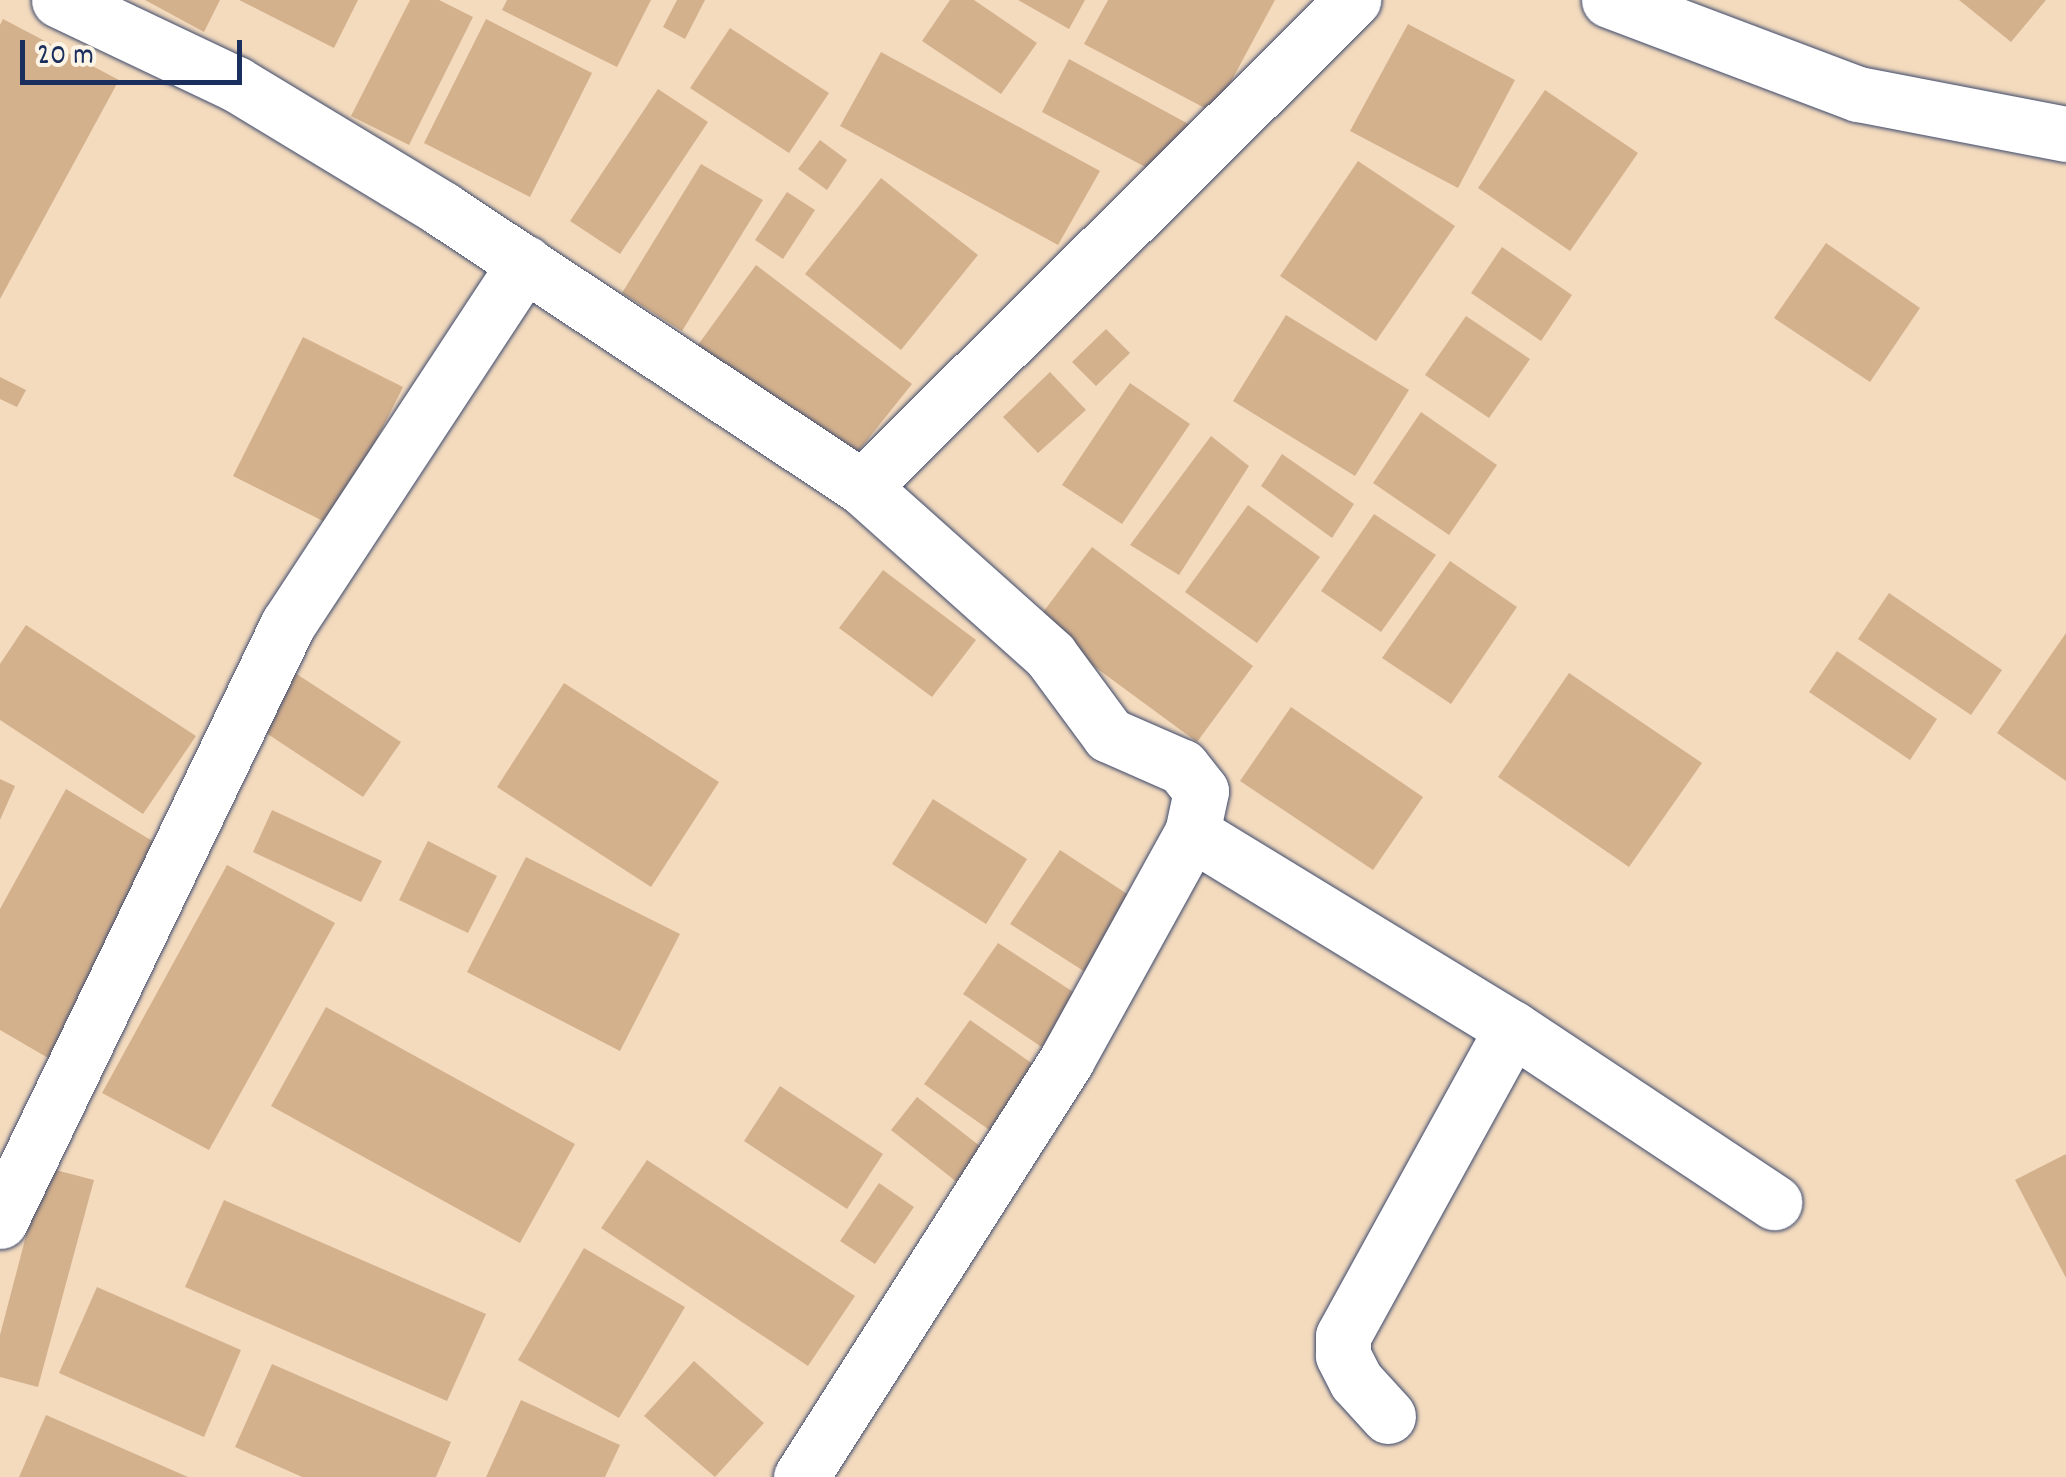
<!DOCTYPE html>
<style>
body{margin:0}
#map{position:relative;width:2066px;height:1477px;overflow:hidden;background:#f4dbbe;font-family:Dekko,sans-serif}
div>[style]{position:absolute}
.building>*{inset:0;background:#d4b18d}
.roads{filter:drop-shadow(0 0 2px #3c496c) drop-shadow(0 0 2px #3c496c)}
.street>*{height:55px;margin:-27.5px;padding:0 27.5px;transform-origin:27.5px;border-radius:27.5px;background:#fff}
span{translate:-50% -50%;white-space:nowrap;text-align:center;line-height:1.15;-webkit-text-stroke:9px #fcf5e5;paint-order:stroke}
.scale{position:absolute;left:20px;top:40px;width:222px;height:45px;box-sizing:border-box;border:5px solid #1b2f5e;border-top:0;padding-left:12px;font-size:30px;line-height:35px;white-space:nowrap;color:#1b2f5e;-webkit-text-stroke:8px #fcf5e5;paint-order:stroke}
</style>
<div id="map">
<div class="building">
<div style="clip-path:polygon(145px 0,220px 0,204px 32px)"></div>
<div style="clip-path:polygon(239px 0,358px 0,334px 48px)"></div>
<div style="clip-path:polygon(410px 0,439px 0,473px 17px,409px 145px,351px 116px)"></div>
<div style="clip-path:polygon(507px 0,651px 0,617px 67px,502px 10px)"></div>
<div style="clip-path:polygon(677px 0,705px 0,685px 39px,663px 27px)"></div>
<div style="clip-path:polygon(950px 0,974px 0,1037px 43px,1001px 94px,922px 41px)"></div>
<div style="clip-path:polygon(1018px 0,1085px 0,1069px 29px)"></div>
<div style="clip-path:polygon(1108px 0,1275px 0,1214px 113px,1084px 44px)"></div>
<div style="clip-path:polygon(1959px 0,2046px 0,2011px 42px)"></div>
<div style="clip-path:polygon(3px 19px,119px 80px,0 299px,0 25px)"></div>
<div style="clip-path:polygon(486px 19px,592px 73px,530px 197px,424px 143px)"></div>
<div style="clip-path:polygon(1408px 24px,1515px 80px,1458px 188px,1350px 131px)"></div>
<div style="clip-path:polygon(730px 28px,829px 93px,789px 153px,690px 88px)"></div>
<div style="clip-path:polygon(881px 52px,1100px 171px,1058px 245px,840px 126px)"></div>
<div style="clip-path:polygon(1069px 59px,1194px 127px,1166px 178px,1042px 112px)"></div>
<div style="clip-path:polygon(658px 89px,708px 122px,620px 254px,570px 221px)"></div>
<div style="clip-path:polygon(1545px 90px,1638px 153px,1570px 251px,1478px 188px)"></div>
<div style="clip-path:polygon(820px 140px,847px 160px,827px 190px,798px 169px)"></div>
<div style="clip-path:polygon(1358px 161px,1455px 226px,1376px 341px,1280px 276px)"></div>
<div style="clip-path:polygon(701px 164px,763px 200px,682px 331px,622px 293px)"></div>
<div style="clip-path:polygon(881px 178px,978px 255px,901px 350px,805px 274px)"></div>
<div style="clip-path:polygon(787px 192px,815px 210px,783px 259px,755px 240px)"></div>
<div style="clip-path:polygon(1826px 243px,1920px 308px,1870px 382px,1774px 318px)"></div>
<div style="clip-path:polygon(1502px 247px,1572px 295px,1541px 341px,1471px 293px)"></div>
<div style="clip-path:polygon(756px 265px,912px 384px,848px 464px,695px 349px)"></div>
<div style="clip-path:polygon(1286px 315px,1409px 390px,1355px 476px,1233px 401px)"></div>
<div style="clip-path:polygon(1466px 316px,1530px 359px,1489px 418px,1425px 375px)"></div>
<div style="clip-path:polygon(1106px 329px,1130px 353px,1096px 386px,1072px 362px)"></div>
<div style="clip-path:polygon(303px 337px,403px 387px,333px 526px,233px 476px)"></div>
<div style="clip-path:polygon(1050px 372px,1086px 410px,1038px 453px,1003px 417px)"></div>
<div style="clip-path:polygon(0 377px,26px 390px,17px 407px,0 399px)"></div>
<div style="clip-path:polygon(1130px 383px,1190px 424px,1122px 524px,1062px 485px)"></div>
<div style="clip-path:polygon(1421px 412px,1497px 465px,1449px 535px,1373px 483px)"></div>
<div style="clip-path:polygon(1211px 436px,1249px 466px,1179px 575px,1130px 545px)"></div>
<div style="clip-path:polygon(1282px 454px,1354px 504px,1332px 538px,1261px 486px)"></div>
<div style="clip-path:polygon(1248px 505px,1320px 557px,1257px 643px,1185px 592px)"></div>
<div style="clip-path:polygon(1374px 514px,1436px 555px,1381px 632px,1321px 591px)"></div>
<div style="clip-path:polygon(1092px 547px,1253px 666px,1197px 742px,1035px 623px)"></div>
<div style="clip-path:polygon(1450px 561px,1517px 607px,1451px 704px,1382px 658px)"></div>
<div style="clip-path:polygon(883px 570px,976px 640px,932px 697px,839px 628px)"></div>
<div style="clip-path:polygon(1889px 593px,2002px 670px,1971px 715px,1858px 639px)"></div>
<div style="clip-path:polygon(26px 625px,196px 736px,143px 814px,0 720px,0 664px)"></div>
<div style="clip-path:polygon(2066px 633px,2066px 781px,1997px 733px)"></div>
<div style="clip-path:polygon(1837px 651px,1937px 719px,1910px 760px,1809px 692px)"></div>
<div style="clip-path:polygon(292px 671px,401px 742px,363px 797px,254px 725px)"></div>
<div style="clip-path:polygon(1569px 673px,1702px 763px,1629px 867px,1498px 777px)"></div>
<div style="clip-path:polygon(564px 683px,719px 782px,651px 887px,497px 787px)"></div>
<div style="clip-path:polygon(1291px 707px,1423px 797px,1373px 870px,1240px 781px)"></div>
<div style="clip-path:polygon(0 779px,15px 786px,0 820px)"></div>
<div style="clip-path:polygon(66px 789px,169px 851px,55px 1062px,0 1030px,0 909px)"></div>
<div style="clip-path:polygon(933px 799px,1027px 859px,986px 924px,892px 864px)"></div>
<div style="clip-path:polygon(272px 810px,382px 861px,361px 902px,253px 852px)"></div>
<div style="clip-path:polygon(428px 841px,497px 876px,468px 933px,399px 900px)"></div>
<div style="clip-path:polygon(1060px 850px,1141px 903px,1093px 977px,1010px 924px)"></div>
<div style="clip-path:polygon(526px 857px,680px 934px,620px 1051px,467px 972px)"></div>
<div style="clip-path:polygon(227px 865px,335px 923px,209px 1150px,102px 1093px)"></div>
<div style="clip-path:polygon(998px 943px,1081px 997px,1046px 1050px,963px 994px)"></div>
<div style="clip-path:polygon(326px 1007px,575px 1144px,520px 1243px,271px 1106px)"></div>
<div style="clip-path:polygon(970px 1020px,1040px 1069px,995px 1134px,924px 1084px)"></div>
<div style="clip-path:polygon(780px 1086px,883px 1154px,847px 1209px,744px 1141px)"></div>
<div style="clip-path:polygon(917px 1097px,985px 1150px,958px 1183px,891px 1130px)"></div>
<div style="clip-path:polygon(2066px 1154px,2066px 1278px,2015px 1180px)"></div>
<div style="clip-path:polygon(647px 1160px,855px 1296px,808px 1366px,601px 1228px)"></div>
<div style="clip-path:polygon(44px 1167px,94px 1180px,38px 1387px,0 1377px,0 1335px)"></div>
<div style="clip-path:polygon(879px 1183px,914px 1207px,875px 1264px,840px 1241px)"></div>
<div style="clip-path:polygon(224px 1200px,486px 1314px,447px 1401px,185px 1287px)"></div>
<div style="clip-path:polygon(584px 1248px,685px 1307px,619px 1418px,518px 1360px)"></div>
<div style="clip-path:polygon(97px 1287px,241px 1350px,204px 1437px,59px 1373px)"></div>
<div style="clip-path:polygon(694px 1361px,764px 1423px,715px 1477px,644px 1416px)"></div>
<div style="clip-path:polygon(272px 1364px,451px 1442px,436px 1477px,302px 1477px,235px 1447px)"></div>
<div style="clip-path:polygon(521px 1400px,620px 1445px,605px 1477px,486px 1477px)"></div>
<div style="clip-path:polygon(46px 1415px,188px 1477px,19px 1477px)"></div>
</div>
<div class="roads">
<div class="street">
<div style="left:59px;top:0;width:196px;rotate:25.4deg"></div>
<div style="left:236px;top:84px;width:241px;rotate:31.2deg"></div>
<div style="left:442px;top:209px;width:504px;rotate:33.5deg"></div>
<div style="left:862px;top:487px;width:692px;rotate:-44.77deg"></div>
<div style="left:1609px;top:0;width:266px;rotate:20.7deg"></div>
<div style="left:1858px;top:94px;width:212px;rotate:10.9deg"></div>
<div style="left:1192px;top:833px;width:375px;rotate:31.4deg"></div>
<div style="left:1512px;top:1028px;width:315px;rotate:33.6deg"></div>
<div style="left:0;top:1221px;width:663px;rotate:-64.25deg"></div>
<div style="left:288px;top:624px;width:432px;rotate:-56.7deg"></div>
<div style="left:1388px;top:1416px;width:47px;rotate:-132.4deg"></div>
<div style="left:1356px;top:1381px;width:29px;rotate:-117deg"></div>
<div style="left:1343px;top:1355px;width:19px;rotate:-90deg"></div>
<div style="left:1343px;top:1336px;width:351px;rotate:-61.2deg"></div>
<div style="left:801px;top:1477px;width:495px;rotate:-57.5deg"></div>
<div style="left:1067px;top:1059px;width:258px;rotate:-61.1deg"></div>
<div style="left:1192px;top:833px;width:43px;rotate:-77.9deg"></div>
<div style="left:1201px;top:791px;width:31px;rotate:-128deg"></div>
<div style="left:1182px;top:767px;width:80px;rotate:-156.3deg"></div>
<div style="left:1109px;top:735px;width:99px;rotate:-126.4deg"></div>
<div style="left:1050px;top:655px;width:252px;rotate:-138.2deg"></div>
</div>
</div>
<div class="scale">20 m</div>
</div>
